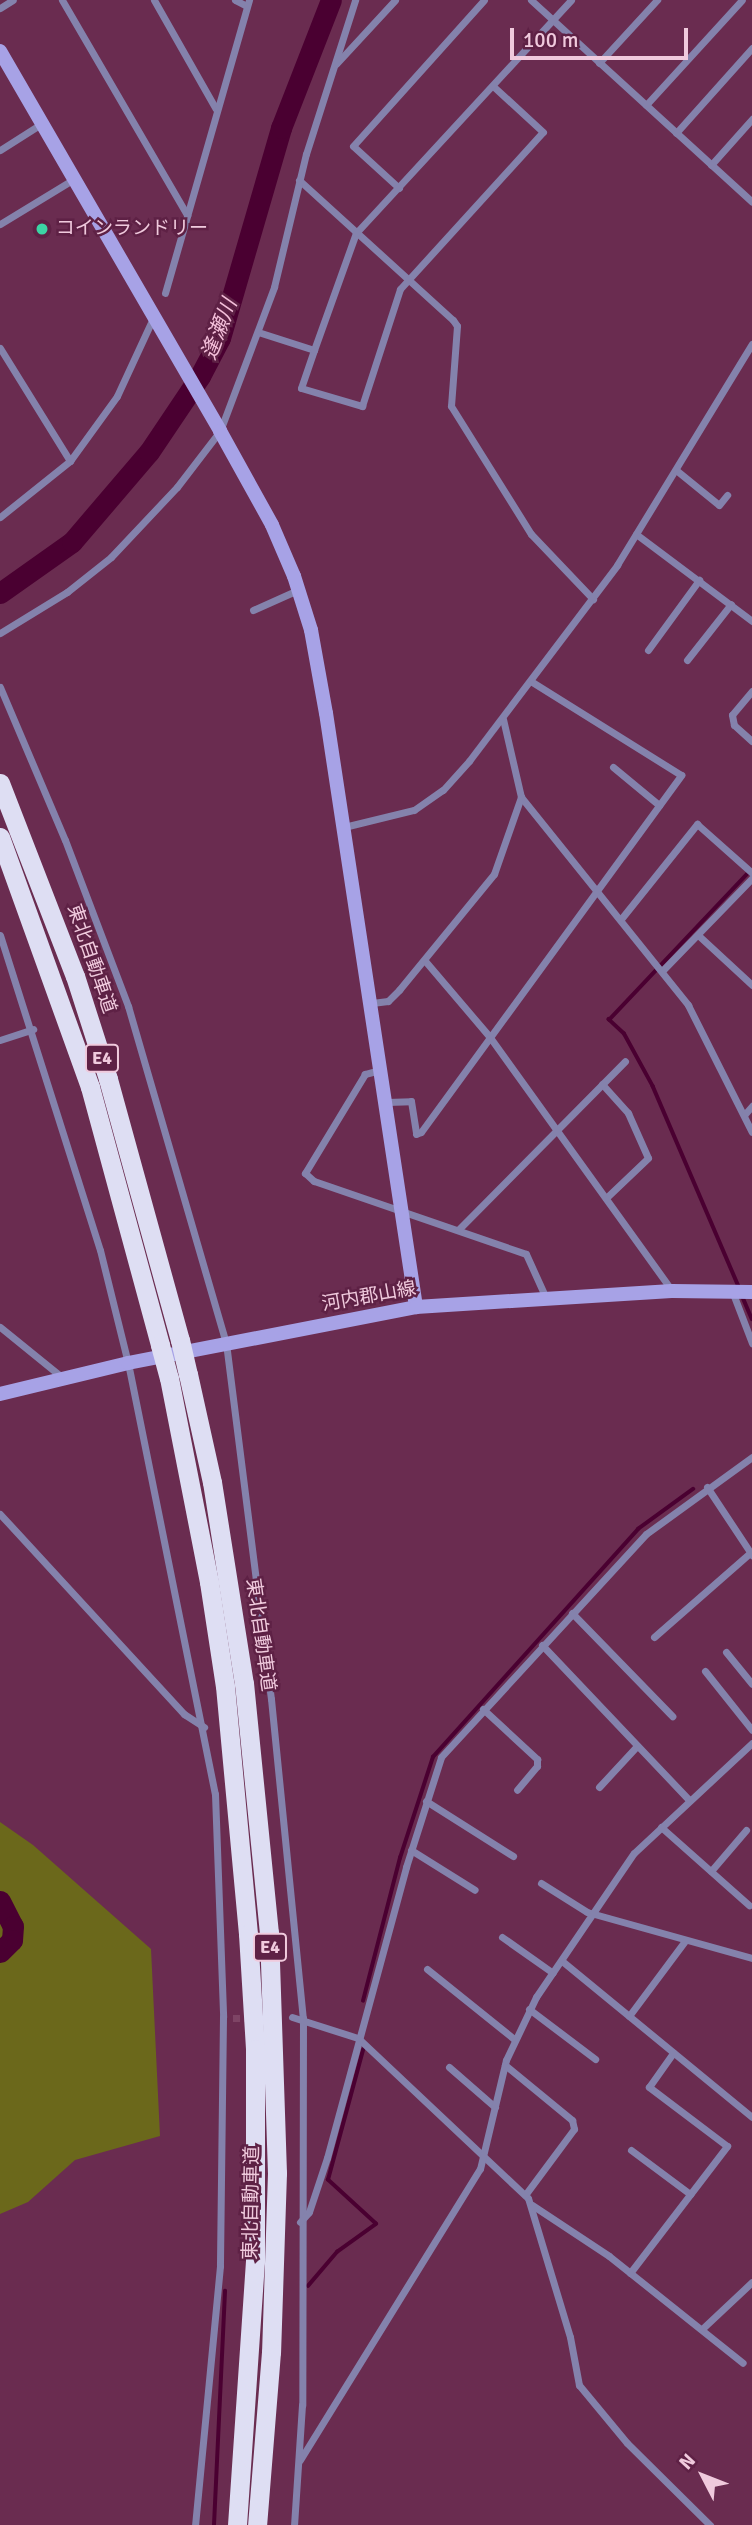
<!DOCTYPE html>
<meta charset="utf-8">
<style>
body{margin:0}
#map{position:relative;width:752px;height:2525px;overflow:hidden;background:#6a2c50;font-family:Signika,"Noto Sans JP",sans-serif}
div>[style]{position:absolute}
.green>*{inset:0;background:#6b681b}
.stream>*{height:3.5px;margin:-1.75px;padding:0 1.75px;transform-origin:1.75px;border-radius:1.75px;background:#4a0031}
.river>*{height:21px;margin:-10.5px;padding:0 10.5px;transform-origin:10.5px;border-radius:10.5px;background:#4a0031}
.street-tunnel>*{height:7px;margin-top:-3.5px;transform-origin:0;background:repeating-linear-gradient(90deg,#7e4465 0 7px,transparent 0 10.5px)}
.street>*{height:7px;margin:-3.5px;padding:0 3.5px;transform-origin:3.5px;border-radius:3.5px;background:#8482ac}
.secondary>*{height:14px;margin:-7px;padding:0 7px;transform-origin:7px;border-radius:7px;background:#a7a2e6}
.highway>*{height:19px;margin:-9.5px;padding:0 9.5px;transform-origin:9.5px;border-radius:9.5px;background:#dedef3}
.highway-bridge>*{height:19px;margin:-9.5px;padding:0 9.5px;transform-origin:9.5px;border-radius:9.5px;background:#dedef3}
.dots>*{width:19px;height:19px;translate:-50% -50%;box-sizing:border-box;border:4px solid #5e2145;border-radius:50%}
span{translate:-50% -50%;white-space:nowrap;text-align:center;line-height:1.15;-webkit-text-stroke:5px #5e2145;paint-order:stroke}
.shield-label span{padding:2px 5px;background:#5e2145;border:2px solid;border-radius:5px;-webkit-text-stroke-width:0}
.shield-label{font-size:18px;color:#f0cadd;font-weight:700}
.poi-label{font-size:19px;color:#f0cadd}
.left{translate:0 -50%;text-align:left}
.street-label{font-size:19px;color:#f0cadd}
.water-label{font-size:21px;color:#f4bfda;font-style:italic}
.north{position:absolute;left:668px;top:2441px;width:70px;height:70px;-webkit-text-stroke:5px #5e2145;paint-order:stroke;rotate:312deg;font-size:19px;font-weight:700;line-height:28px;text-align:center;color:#f0cadd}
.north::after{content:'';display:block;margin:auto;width:24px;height:32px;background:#f0cadd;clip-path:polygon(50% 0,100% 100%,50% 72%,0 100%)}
.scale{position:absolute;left:510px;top:28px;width:178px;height:32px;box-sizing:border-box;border:4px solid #f0cadd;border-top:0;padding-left:9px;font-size:21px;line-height:24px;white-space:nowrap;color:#f0cadd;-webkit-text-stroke:5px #5e2145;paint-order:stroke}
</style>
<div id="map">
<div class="green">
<div style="clip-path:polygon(0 1822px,33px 1845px,151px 1949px,160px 2136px,75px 2160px,28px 2202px,0 2214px)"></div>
</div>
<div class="stream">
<div style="left:739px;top:1288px;width:219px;rotate:-113.2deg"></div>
<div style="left:653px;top:1087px;width:60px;rotate:-118.7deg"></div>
<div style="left:624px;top:1034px;width:21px;rotate:-137deg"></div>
<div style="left:609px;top:1020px;width:204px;rotate:-46.6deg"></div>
<div style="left:742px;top:1295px;width:26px;rotate:67deg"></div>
<div style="left:363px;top:2001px;width:148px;rotate:-75.5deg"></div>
<div style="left:400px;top:1858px;width:106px;rotate:-71.9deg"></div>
<div style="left:433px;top:1757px;width:307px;rotate:-48deg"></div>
<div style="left:638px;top:1529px;width:68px;rotate:-36deg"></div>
<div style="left:308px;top:2286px;width:45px;rotate:-49.5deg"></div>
<div style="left:337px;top:2252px;width:48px;rotate:-35.7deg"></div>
<div style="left:376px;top:2224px;width:65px;rotate:-137.5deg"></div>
<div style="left:328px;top:2180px;width:135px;rotate:-74.9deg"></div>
<div style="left:214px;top:2525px;width:234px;rotate:-87.3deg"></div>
</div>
<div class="river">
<div style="left:0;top:593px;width:88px;rotate:-35.3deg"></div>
<div style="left:72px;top:542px;width:118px;rotate:-49.5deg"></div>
<div style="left:149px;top:452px;width:92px;rotate:-56.1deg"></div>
<div style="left:200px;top:376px;width:43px;rotate:-62.2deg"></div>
<div style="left:220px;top:338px;width:219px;rotate:-73.8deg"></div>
<div style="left:281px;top:128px;width:137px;rotate:-68.7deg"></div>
<div style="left:0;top:1901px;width:28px;rotate:63deg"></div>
<div style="left:13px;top:1926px;width:14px;rotate:94deg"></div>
<div style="left:12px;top:1940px;width:17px;rotate:135deg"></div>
</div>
<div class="street-tunnel">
<div style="left:233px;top:2018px;width:20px"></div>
</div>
<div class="street">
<div style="left:62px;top:0;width:249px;rotate:59.8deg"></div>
<div style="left:154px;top:0;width:125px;rotate:60.4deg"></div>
<div style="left:235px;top:0;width:13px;rotate:27deg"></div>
<div style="left:531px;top:0;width:299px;rotate:42.4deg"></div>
<div style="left:0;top:8px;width:15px;rotate:-32deg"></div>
<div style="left:599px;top:63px;width:86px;rotate:-47.4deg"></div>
<div style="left:336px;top:64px;width:87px;rotate:-47.3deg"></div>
<div style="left:646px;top:105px;width:142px;rotate:-47.6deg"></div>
<div style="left:676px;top:133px;width:114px;rotate:-48.2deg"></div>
<div style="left:0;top:150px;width:49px;rotate:-32.4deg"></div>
<div style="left:711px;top:165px;width:62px;rotate:-48.3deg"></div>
<div style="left:299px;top:180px;width:208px;rotate:42.3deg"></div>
<div style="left:453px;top:320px;width:7px;rotate:56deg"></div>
<div style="left:457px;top:326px;width:80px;rotate:94.3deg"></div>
<div style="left:451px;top:406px;width:151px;rotate:58deg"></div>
<div style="left:531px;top:534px;width:90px;rotate:46.4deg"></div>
<div style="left:399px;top:188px;width:62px;rotate:-137.6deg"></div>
<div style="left:353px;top:146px;width:196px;rotate:-48.1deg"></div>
<div style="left:0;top:224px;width:87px;rotate:-31.3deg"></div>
<div style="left:165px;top:293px;width:305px;rotate:-74deg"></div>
<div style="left:258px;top:332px;width:59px;rotate:17.8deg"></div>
<div style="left:314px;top:350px;width:40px;rotate:108.9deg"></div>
<div style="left:301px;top:388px;width:64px;rotate:16.4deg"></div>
<div style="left:362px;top:406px;width:123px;rotate:-72deg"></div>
<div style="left:400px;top:289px;width:212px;rotate:-47.7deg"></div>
<div style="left:543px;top:132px;width:68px;rotate:-137.4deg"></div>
<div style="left:0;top:348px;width:133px;rotate:58.2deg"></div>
<div style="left:314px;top:350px;width:124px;rotate:-70.3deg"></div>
<div style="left:356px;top:233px;width:317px;rotate:-47.3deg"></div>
<div style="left:676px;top:470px;width:55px;rotate:39.1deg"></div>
<div style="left:719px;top:505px;width:13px;rotate:-51deg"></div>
<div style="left:0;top:517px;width:90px;rotate:-38.7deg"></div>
<div style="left:70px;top:461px;width:80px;rotate:-54.1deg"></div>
<div style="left:117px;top:396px;width:86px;rotate:-65.2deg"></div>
<div style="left:636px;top:534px;width:145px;rotate:36.9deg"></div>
<div style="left:253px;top:610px;width:49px;rotate:-24deg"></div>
<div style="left:0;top:633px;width:79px;rotate:-31.5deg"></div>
<div style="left:67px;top:592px;width:56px;rotate:-38.5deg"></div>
<div style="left:111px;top:557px;width:96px;rotate:-46.7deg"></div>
<div style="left:177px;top:487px;width:71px;rotate:-52.5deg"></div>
<div style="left:220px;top:431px;width:154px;rotate:-69.4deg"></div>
<div style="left:274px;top:287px;width:137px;rotate:-76.5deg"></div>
<div style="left:306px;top:154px;width:162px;rotate:-72.3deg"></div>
<div style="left:648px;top:650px;width:87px;rotate:-53.9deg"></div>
<div style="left:687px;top:660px;width:71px;rotate:-51.8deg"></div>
<div style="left:0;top:687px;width:166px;rotate:67deg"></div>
<div style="left:65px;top:840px;width:178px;rotate:69.2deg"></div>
<div style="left:128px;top:1006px;width:351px;rotate:73.8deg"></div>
<div style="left:226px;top:1343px;width:359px;rotate:82.8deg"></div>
<div style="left:271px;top:1699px;width:321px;rotate:84.3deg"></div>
<div style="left:303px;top:2018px;width:387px;rotate:90.1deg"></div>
<div style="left:302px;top:2405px;width:120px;rotate:93.8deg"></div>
<div style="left:752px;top:691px;width:31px;rotate:130deg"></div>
<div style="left:732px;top:715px;width:10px;rotate:79deg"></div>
<div style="left:734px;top:725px;width:24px;rotate:42deg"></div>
<div style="left:613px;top:767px;width:60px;rotate:39.6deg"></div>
<div style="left:521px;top:797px;width:267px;rotate:51.2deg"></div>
<div style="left:688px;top:1005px;width:142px;rotate:63.3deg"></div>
<div style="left:344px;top:827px;width:72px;rotate:-13.7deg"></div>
<div style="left:414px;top:810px;width:35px;rotate:-35deg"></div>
<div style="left:443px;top:790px;width:39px;rotate:-48deg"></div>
<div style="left:469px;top:761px;width:246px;rotate:-52.9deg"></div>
<div style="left:617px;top:565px;width:259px;rotate:-58.6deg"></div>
<div style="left:621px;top:919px;width:122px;rotate:-51.3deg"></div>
<div style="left:697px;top:824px;width:74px;rotate:41.7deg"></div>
<div style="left:0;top:935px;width:330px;rotate:72.4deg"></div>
<div style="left:100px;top:1250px;width:116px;rotate:76.1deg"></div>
<div style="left:128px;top:1363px;width:440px;rotate:78.6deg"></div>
<div style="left:215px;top:1794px;width:223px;rotate:87.9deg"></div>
<div style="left:223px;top:2017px;width:249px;rotate:90.7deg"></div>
<div style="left:220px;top:2266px;width:260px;rotate:95.5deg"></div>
<div style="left:698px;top:935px;width:74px;rotate:42.8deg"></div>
<div style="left:426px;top:962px;width:97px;rotate:49.6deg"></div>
<div style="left:489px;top:1036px;width:314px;rotate:54.3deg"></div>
<div style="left:662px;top:971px;width:129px;rotate:-45.9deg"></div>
<div style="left:372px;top:1003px;width:16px;rotate:-7deg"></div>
<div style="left:388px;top:1001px;width:16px;rotate:-45deg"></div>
<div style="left:399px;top:990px;width:150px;rotate:-50.7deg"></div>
<div style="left:494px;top:874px;width:82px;rotate:-70.7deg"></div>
<div style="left:521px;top:797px;width:80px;rotate:-103deg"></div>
<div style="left:0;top:1040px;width:35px;rotate:-18deg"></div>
<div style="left:380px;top:1070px;width:16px;rotate:165deg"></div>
<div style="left:365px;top:1074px;width:116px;rotate:121.2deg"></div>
<div style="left:305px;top:1173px;width:12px;rotate:42deg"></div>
<div style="left:314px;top:1181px;width:224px;rotate:19deg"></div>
<div style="left:526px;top:1254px;width:48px;rotate:65.6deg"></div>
<div style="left:602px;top:1084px;width:39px;rotate:48deg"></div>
<div style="left:628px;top:1113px;width:49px;rotate:66deg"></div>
<div style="left:648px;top:1158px;width:58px;rotate:136.4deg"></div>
<div style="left:387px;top:1102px;width:24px;rotate:-2deg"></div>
<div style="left:411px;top:1101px;width:33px;rotate:81deg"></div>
<div style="left:416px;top:1134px;width:5px;rotate:-22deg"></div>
<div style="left:421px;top:1132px;width:442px;rotate:-53.9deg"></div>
<div style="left:681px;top:775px;width:176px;rotate:-148deg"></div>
<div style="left:745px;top:1114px;width:11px;rotate:-49deg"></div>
<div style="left:459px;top:1229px;width:236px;rotate:-45.3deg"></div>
<div style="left:732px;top:1291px;width:56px;rotate:69deg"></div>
<div style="left:0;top:1327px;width:81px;rotate:39deg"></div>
<div style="left:707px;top:1487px;width:82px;rotate:56.5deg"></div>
<div style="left:0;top:1514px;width:272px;rotate:47.4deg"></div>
<div style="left:184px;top:1714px;width:24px;rotate:33deg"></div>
<div style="left:572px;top:1613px;width:144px;rotate:45.8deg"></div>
<div style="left:654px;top:1637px;width:128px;rotate:-41.2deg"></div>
<div style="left:542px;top:1645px;width:214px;rotate:46.5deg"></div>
<div style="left:726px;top:1652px;width:41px;rotate:50.9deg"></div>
<div style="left:705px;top:1671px;width:75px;rotate:51.5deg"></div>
<div style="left:483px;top:1709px;width:74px;rotate:42.8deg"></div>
<div style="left:537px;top:1759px;width:7px;rotate:90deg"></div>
<div style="left:537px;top:1766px;width:31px;rotate:130deg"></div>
<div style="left:599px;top:1787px;width:56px;rotate:-47.2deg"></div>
<div style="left:426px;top:1801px;width:103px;rotate:32.3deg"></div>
<div style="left:661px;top:1827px;width:118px;rotate:41.6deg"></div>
<div style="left:411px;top:1850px;width:75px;rotate:32deg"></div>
<div style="left:711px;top:1871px;width:54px;rotate:-49.5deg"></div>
<div style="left:541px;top:1883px;width:54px;rotate:32.2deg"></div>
<div style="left:587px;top:1912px;width:171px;rotate:15.6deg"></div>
<div style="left:502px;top:1937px;width:62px;rotate:35.2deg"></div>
<div style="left:562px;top:1961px;width:246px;rotate:39.4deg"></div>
<div style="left:427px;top:1969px;width:112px;rotate:38.8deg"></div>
<div style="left:529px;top:2009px;width:83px;rotate:37.1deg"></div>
<div style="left:629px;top:2016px;width:94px;rotate:-53.3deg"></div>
<div style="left:292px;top:2017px;width:69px;rotate:17.7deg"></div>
<div style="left:358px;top:2038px;width:233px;rotate:43.3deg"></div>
<div style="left:528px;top:2198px;width:145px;rotate:73.2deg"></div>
<div style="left:570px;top:2337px;width:49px;rotate:79.4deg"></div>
<div style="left:579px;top:2385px;width:75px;rotate:50.4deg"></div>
<div style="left:627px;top:2443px;width:117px;rotate:44.7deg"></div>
<div style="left:505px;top:2065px;width:87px;rotate:39.4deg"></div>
<div style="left:572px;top:2120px;width:9px;rotate:77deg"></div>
<div style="left:574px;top:2129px;width:82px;rotate:126.6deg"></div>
<div style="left:449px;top:2067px;width:61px;rotate:41deg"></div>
<div style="left:631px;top:2150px;width:74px;rotate:36.7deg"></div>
<div style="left:532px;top:2205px;width:92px;rotate:33.5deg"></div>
<div style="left:609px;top:2256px;width:171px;rotate:38.6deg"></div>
<div style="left:300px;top:2222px;width:13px;rotate:-48deg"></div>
<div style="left:309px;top:2212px;width:57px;rotate:-71.6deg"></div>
<div style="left:327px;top:2158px;width:302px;rotate:-74.8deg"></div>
<div style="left:406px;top:1867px;width:115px;rotate:-72.3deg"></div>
<div style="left:441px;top:1757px;width:303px;rotate:-47.4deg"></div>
<div style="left:646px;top:1534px;width:131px;rotate:-36deg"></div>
<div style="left:630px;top:2273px;width:160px;rotate:-52.6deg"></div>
<div style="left:727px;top:2146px;width:98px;rotate:-142.9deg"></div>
<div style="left:649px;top:2087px;width:42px;rotate:-54.8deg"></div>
<div style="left:703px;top:2328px;width:67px;rotate:-43.2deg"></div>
<div style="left:300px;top:2460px;width:342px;rotate:-58.3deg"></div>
<div style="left:480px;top:2169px;width:112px;rotate:-76.6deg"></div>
<div style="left:506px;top:2060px;width:70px;rotate:-64.5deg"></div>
<div style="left:536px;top:1997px;width:174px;rotate:-55.8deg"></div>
<div style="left:634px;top:1853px;width:161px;rotate:-43deg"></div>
</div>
<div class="secondary">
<div style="left:0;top:51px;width:439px;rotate:59.9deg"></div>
<div style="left:220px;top:431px;width:107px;rotate:61deg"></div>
<div style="left:272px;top:525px;width:56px;rotate:66.7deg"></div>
<div style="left:294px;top:576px;width:57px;rotate:72.5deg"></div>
<div style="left:311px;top:630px;width:84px;rotate:79.8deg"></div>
<div style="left:326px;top:713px;width:601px;rotate:81.38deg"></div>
<div style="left:0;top:1394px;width:132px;rotate:-13.6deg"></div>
<div style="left:128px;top:1363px;width:293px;rotate:-11deg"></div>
<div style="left:416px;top:1307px;width:256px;rotate:-3.6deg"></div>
<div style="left:672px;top:1291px;width:80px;rotate:0.7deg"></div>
</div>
<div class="highway">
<div style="left:0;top:783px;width:207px;rotate:68.8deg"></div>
<div style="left:75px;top:976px;width:108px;rotate:72.2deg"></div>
<div style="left:108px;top:1079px;width:271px;rotate:74.6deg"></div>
<div style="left:0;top:837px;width:266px;rotate:70.2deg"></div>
<div style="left:90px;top:1087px;width:267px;rotate:74.8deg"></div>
<div style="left:188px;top:1374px;width:111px;rotate:77.5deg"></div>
<div style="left:212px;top:1482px;width:204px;rotate:81deg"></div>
<div style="left:244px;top:1683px;width:250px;rotate:84.3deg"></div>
<div style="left:269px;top:1932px;width:241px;rotate:88.1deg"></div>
<div style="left:277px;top:2173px;width:179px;rotate:91.9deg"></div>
<div style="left:271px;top:2352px;width:174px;rotate:94.6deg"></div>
<div style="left:169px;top:1378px;width:208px;rotate:78.9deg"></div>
<div style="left:209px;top:1582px;width:105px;rotate:81.3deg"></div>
<div style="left:225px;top:1686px;width:249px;rotate:84.7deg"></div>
<div style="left:248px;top:1934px;width:115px;rotate:86.5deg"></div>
<div style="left:255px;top:2049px;width:212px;rotate:90deg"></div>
<div style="left:255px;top:2261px;width:265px;rotate:93.9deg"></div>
</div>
<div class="highway-bridge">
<div style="left:180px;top:1340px;width:35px;rotate:77deg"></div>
<div style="left:160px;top:1345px;width:34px;rotate:75deg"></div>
</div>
<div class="dots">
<div style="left:42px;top:229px;background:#3cd4a4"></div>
</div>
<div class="shield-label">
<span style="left:102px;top:1058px">E4</span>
<span style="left:270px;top:1947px">E4</span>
</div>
<div class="poi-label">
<span class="left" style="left:56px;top:229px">コインランドリー</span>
</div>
<div class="street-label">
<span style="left:91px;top:959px;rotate:71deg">東北自動車道</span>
<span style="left:369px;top:1297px;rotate:-10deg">河内郡山線</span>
<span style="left:260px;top:1635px;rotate:82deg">東北自動車道</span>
<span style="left:252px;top:2203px;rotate:-89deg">東北自動車道</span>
</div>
<div class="water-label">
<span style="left:219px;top:329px;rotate:-69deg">逢瀬川</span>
</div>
<div class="north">N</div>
<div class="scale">100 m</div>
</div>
